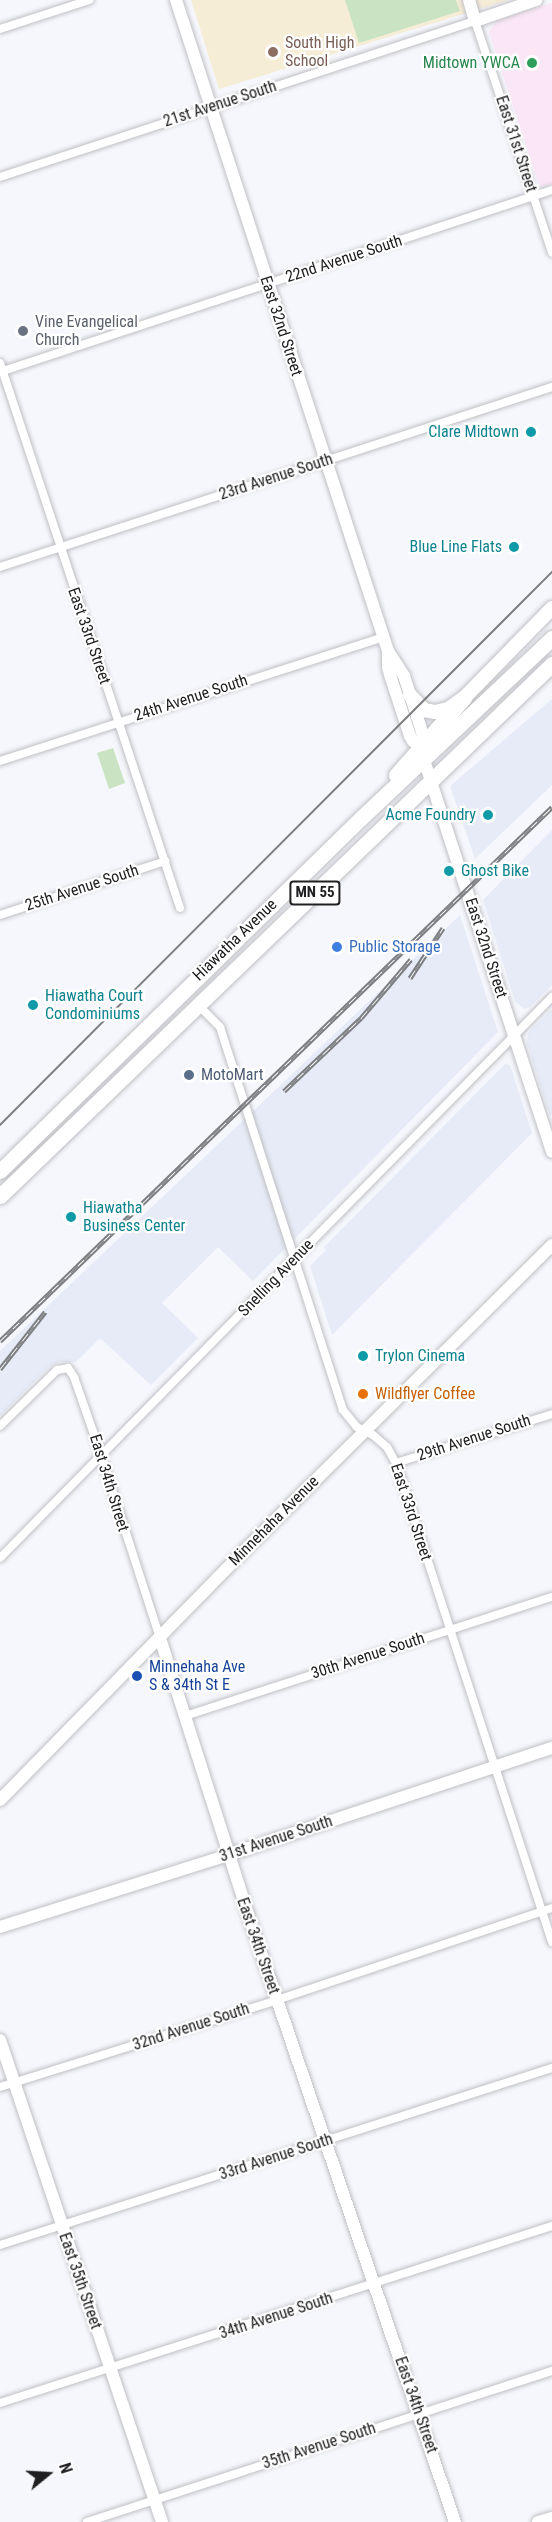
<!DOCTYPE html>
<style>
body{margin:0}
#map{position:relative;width:552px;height:2522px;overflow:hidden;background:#f6f7fc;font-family:"Roboto Condensed",sans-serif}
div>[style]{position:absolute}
.commercial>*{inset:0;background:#fbe6f6}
.built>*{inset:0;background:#e7ebf7}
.education>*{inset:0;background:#f6edd7}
.green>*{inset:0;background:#cae3c2}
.roads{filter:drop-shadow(0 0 2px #bfc0c4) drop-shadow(0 0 2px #bfc0c4)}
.street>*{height:8px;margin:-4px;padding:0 4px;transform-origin:4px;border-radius:4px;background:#fff}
.secondary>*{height:12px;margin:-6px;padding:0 6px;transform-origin:6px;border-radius:6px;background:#fff}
.primary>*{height:14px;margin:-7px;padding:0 7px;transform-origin:7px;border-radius:7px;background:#fff}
.highway>*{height:15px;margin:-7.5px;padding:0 7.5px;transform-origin:7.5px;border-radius:7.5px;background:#fff}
.tram>*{height:1.5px;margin:-0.75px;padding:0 0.75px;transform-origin:0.75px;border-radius:0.75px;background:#7d7e81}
.rail>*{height:5px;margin-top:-2.5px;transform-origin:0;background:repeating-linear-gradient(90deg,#fff 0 9px,#7d7e81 0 18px);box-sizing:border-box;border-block:2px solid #7d7e81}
.dots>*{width:16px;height:16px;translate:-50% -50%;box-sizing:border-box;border:3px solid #fff;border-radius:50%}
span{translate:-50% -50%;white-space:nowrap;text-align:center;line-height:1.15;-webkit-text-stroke:4.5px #fff;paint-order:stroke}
.shield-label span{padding:2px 4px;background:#fff;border:2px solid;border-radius:4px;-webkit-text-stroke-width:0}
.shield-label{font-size:15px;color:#202022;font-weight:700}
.education-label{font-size:16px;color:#785e54}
.left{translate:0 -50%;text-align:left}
.leisure-label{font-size:16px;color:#27864d}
.right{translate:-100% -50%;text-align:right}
.street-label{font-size:16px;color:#202022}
.worship-label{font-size:16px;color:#5b616d}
.culture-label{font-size:16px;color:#0d838f}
.shop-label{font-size:16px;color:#366cbe}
.service-label{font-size:16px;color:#4e5e75}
.food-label{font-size:16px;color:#c56008}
.transit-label{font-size:16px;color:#164399}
.north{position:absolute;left:18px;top:2444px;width:60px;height:60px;-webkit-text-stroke:4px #fff;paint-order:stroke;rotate:72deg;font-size:16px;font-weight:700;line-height:24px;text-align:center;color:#202022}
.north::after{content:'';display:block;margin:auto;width:21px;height:27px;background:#202022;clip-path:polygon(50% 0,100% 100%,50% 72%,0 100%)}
</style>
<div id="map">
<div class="commercial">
<div style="clip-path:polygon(552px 3px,552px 184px,541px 186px,538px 182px,489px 32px,497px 20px)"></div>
</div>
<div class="built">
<div style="clip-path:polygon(552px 699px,552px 785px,475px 859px,450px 786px)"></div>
<div style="clip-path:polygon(552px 830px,552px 985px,530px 1007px,524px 1009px,515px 1001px,483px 900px)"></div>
<div style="clip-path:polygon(460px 915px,498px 1032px,253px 1281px,218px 1247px,162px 1303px,198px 1338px,151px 1385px,100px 1338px,76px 1362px,59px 1362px,50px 1366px,0 1416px,0 1351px)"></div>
<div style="clip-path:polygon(552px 1009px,552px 1114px,550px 1116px,527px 1044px,528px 1033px)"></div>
<div style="clip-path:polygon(505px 1064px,510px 1065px,532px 1133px,332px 1335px,310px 1266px,326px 1250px,324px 1247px)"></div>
</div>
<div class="education">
<div style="clip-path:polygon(191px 0,509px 0,219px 89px)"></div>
</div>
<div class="green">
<div style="clip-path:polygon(345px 0,456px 0,460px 11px,359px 43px)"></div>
<div style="clip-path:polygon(113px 748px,125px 783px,109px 789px,97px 753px)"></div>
</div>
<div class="roads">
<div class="street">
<div style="left:0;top:29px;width:94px;rotate:-18deg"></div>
<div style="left:0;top:177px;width:500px;rotate:-18.2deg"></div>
<div style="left:475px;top:21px;width:244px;rotate:71.6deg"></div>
<div style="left:0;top:363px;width:574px;rotate:71.72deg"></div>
<div style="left:0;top:372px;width:581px;rotate:-18.25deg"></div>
<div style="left:0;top:567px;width:581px;rotate:-18.06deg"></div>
<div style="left:0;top:761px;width:403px;rotate:-17.9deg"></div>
<div style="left:0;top:915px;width:174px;rotate:-18.1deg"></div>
<div style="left:199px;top:1006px;width:30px;rotate:45deg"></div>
<div style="left:220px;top:1027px;width:402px;rotate:72.2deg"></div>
<div style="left:343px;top:1410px;width:22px;rotate:51deg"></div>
<div style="left:357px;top:1427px;width:18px;rotate:27deg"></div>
<div style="left:373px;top:1435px;width:18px;rotate:41deg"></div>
<div style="left:387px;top:1447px;width:18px;rotate:61deg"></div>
<div style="left:396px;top:1463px;width:504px;rotate:71.96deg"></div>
<div style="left:0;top:1426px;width:80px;rotate:-44.5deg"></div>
<div style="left:57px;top:1370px;width:11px;rotate:-10deg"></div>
<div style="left:68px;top:1368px;width:11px;rotate:56deg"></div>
<div style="left:74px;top:1377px;width:70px;rotate:70.8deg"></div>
<div style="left:97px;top:1443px;width:205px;rotate:72.1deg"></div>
<div style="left:396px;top:1463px;width:164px;rotate:-17.4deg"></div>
<div style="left:0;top:1558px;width:787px;rotate:-45.46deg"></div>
<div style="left:185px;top:1716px;width:386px;rotate:-18deg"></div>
<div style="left:0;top:2087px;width:290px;rotate:-17.4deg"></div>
<div style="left:277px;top:2000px;width:290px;rotate:-18.5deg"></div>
<div style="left:0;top:2245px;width:580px;rotate:-17.78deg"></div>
<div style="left:0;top:2403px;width:580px;rotate:-17.78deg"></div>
<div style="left:87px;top:2522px;width:489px;rotate:-18deg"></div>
</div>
<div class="secondary">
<div style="left:176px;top:0;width:685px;rotate:71.96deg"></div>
<div style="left:388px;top:651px;width:16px;rotate:90deg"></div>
<div style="left:388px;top:667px;width:11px;rotate:75deg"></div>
<div style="left:391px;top:678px;width:61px;rotate:71.9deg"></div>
<div style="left:410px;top:736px;width:6px;rotate:59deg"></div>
<div style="left:413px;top:741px;width:8px;rotate:30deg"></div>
<div style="left:469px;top:0;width:22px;rotate:74deg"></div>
<div style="left:475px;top:21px;width:65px;rotate:-19deg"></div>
<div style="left:388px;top:651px;width:30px;rotate:57deg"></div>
<div style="left:404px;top:676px;width:42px;rotate:72deg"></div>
<div style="left:417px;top:716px;width:21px;rotate:73deg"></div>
<div style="left:423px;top:736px;width:9px;rotate:108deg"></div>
<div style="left:420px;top:745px;width:16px;rotate:75deg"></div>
<div style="left:424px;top:760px;width:412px;rotate:71.9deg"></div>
<div style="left:160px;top:1638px;width:302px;rotate:72.3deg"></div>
<div style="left:252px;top:1926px;width:630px;rotate:71.19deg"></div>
<div style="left:0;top:1800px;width:347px;rotate:-45.6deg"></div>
<div style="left:243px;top:1552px;width:436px;rotate:-44.8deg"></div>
<div style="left:0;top:1927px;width:239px;rotate:-17.5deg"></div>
<div style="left:228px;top:1855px;width:341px;rotate:-18.3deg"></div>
<div style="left:0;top:2040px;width:508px;rotate:71.42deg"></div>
<div style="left:538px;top:2522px;width:15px;rotate:-16deg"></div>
</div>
<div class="primary">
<div style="left:410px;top:695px;width:21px;rotate:47deg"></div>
<div style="left:424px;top:710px;width:11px;rotate:10deg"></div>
<div style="left:435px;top:712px;width:13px;rotate:-13deg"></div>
<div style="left:448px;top:709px;width:19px;rotate:-35deg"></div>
<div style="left:464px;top:698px;width:126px;rotate:-45.6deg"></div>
</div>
<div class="highway">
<div style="left:396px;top:775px;width:103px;rotate:-48.6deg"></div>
<div style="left:0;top:1171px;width:506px;rotate:-44.36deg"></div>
<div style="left:362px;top:817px;width:261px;rotate:-43.3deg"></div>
<div style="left:0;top:1196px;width:767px;rotate:-43.94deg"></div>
</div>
</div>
<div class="tram">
<div style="left:0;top:1125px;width:781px;rotate:-45.05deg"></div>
</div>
<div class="rail">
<div style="left:410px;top:978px;width:60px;rotate:-56.6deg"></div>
<div style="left:284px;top:1091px;width:106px;rotate:-43.5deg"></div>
<div style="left:361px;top:1018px;width:77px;rotate:-49.7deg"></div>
<div style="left:0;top:1341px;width:768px;rotate:-44.05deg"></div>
<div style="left:0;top:1369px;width:73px;rotate:-51.7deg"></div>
</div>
<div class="dots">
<div style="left:273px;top:52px;background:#8d6e63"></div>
<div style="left:532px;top:63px;background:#2e9e5b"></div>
<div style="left:23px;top:331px;background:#6b7280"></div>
<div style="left:531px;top:432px;background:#0f9aa8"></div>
<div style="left:514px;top:547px;background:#0f9aa8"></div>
<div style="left:488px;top:815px;background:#0f9aa8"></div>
<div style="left:449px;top:871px;background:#0f9aa8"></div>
<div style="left:337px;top:947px;background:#3f7fe0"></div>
<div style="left:33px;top:1005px;background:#0f9aa8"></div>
<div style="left:189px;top:1075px;background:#5c6f8a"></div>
<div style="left:71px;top:1217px;background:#0f9aa8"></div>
<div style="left:363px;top:1356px;background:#0f9aa8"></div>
<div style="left:363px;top:1394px;background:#e8710a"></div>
<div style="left:137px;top:1676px;background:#1a4fb4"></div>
</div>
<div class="shield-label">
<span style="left:315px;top:893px">MN 55</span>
</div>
<div class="education-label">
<span class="left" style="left:285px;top:52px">South High<br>School</span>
</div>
<div class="leisure-label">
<span class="right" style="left:520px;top:63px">Midtown YWCA</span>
</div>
<div class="street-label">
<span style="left:220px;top:104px;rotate:-18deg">21st Avenue South</span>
<span style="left:516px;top:144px;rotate:72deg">East 31st Street</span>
<span style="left:344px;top:259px;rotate:-18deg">22nd Avenue South</span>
<span style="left:281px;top:326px;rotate:72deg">East 32nd Street</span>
<span style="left:276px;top:477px;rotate:-18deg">23rd Avenue South</span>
<span style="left:89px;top:636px;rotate:71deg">East 33rd Street</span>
<span style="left:191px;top:698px;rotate:-18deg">24th Avenue South</span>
<span style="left:82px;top:888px;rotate:-18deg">25th Avenue South</span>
<span style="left:235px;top:940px;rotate:-44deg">Hiawatha Avenue</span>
<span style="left:486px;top:948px;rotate:72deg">East 32nd Street</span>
<span style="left:276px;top:1278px;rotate:-46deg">Snelling Avenue</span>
<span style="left:474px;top:1438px;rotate:-18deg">29th Avenue South</span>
<span style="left:109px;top:1483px;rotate:73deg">East 34th Street</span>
<span style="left:411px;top:1512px;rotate:72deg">East 33rd Street</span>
<span style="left:274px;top:1521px;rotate:-45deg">Minnehaha Avenue</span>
<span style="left:368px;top:1656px;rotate:-18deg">30th Avenue South</span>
<span style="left:276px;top:1839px;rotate:-18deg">31st Avenue South</span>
<span style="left:258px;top:1946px;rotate:71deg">East 34th Street</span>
<span style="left:191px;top:2027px;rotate:-18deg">32nd Avenue South</span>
<span style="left:276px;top:2157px;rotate:-18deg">33rd Avenue South</span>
<span style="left:80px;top:2281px;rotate:71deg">East 35th Street</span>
<span style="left:276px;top:2316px;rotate:-18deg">34th Avenue South</span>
<span style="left:416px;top:2405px;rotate:71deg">East 34th Street</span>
<span style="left:319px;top:2446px;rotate:-18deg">35th Avenue South</span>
</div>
<div class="worship-label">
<span class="left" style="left:35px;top:331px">Vine Evangelical<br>Church</span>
</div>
<div class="culture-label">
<span class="right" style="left:519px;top:432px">Clare Midtown</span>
<span class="right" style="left:502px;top:547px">Blue Line Flats</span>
<span class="right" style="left:476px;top:815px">Acme Foundry</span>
<span class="left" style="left:461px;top:871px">Ghost Bike</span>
<span class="left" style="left:45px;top:1005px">Hiawatha Court<br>Condominiums</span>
<span class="left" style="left:83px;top:1217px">Hiawatha<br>Business Center</span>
<span class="left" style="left:375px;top:1356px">Trylon Cinema</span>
</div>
<div class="shop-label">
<span class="left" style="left:349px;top:947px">Public Storage</span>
</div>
<div class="service-label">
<span class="left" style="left:201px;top:1075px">MotoMart</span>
</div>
<div class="food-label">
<span class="left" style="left:375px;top:1394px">Wildflyer Coffee</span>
</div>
<div class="transit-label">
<span class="left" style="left:149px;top:1676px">Minnehaha Ave<br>S &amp; 34th St E</span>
</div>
<div class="north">N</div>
</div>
